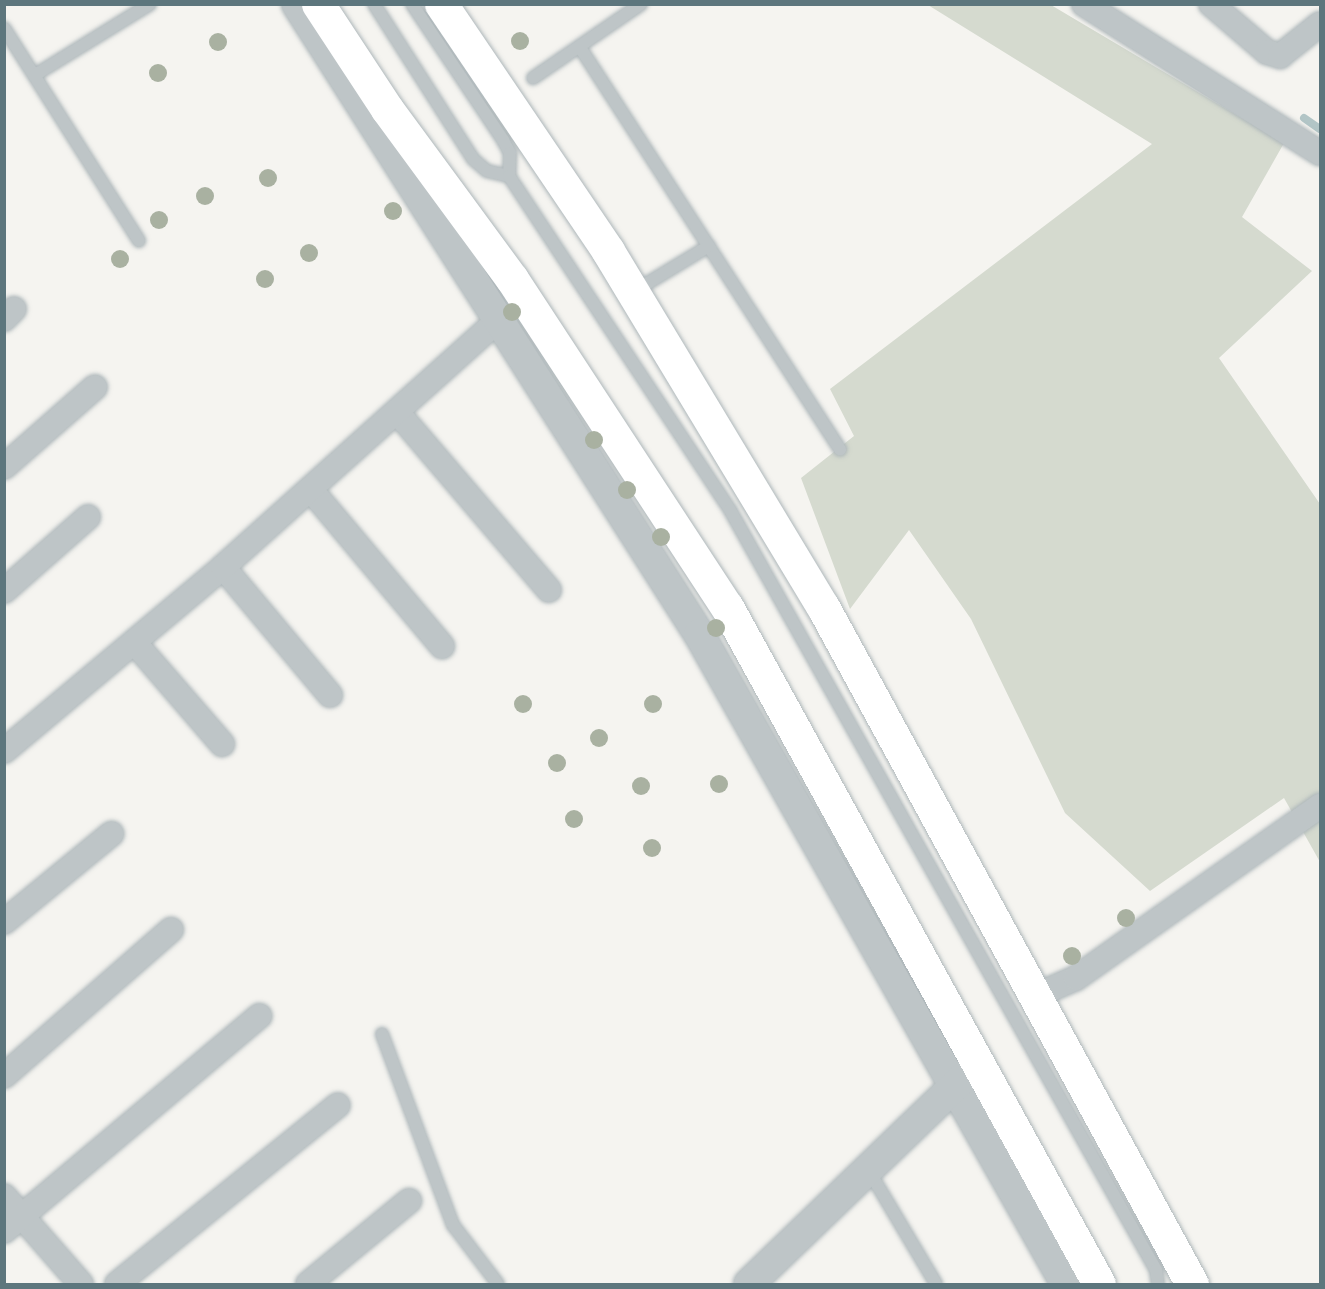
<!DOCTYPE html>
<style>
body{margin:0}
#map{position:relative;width:1325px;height:1289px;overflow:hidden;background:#f5f4f0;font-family:"Public Sans",sans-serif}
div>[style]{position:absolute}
.green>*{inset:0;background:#d5dacf}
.stream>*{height:8px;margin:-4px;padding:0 4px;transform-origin:4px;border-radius:4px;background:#b2c5c6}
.roads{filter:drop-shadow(0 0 2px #aeb7ba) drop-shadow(0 0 2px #aeb7ba)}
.service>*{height:12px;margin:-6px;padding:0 6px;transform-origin:6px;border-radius:6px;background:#bec5c7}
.minor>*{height:24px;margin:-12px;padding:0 12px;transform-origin:12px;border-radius:12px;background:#bec5c7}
.tertiary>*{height:30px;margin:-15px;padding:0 15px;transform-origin:15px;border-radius:15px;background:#bec5c7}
.secondary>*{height:33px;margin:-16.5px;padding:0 16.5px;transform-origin:16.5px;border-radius:16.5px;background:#fff}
.trees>*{width:18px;height:18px;margin:-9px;border-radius:50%;background:#a9b1a1}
span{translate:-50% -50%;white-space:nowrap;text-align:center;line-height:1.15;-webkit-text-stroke:4.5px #fff;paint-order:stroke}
.frame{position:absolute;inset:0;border:6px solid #5d767d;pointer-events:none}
</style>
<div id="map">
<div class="green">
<div style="clip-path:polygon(928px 5px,1051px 5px,1284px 143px,1242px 217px,1312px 271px,1219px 358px,1320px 504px,1320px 862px,1284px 798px,1150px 891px,1065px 813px,971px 619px,909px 530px,850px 609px,801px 478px,854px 436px,830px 389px,1152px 144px)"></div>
</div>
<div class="stream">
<div style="left:1304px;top:118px;width:19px;rotate:35deg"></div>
</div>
<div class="roads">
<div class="service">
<div style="left:374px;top:4px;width:184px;rotate:57.4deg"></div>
<div style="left:473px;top:159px;width:18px;rotate:41deg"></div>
<div style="left:487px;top:171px;width:23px;rotate:13deg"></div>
<div style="left:412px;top:4px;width:164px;rotate:56.2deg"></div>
<div style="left:503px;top:140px;width:15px;rotate:62deg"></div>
<div style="left:510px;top:153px;width:23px;rotate:92deg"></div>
<div style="left:509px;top:176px;width:400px;rotate:56.5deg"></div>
<div style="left:730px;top:510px;width:871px;rotate:60.73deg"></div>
<div style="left:1156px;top:1270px;width:14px;rotate:82deg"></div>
<div style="left:4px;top:28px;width:252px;rotate:57.6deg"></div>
<div style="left:581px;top:49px;width:477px;rotate:57.1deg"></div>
<div style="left:35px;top:75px;width:135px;rotate:-31.7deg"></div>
<div style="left:533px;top:78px;width:131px;rotate:-34.4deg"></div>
<div style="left:633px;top:292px;width:89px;rotate:-31.2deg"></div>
<div style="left:382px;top:1034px;width:204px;rotate:69.6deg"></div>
<div style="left:453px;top:1225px;width:74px;rotate:52.7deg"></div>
<div style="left:869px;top:1171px;width:131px;rotate:59.3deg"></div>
</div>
<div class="minor">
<div style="left:1084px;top:4px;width:279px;rotate:32.3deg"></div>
<div style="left:1211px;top:4px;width:74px;rotate:40.6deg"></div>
<div style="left:1267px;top:52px;width:14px;rotate:17deg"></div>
<div style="left:1280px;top:56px;width:51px;rotate:-38.7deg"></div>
<div style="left:4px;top:319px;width:14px;rotate:-45deg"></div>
<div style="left:397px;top:412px;width:234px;rotate:49.5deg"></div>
<div style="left:4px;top:467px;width:121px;rotate:-41.3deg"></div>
<div style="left:311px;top:490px;width:204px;rotate:50deg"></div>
<div style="left:223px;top:567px;width:167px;rotate:50.1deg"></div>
<div style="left:4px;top:591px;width:112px;rotate:-41.4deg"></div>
<div style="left:134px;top:642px;width:135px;rotate:49.2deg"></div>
<div style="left:4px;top:751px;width:286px;rotate:-40deg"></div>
<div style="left:223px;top:567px;width:371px;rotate:-41.9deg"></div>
<div style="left:4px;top:922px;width:139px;rotate:-39.4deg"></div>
<div style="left:1033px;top:997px;width:47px;rotate:-23.8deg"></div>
<div style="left:1076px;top:978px;width:299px;rotate:-35.2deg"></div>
<div style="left:4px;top:1076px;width:222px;rotate:-41.2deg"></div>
<div style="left:4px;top:1196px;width:117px;rotate:48.8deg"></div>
<div style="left:4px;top:1231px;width:334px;rotate:-40.1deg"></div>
<div style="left:117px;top:1284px;width:284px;rotate:-39deg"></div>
<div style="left:308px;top:1284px;width:131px;rotate:-39.4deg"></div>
</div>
<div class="tertiary">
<div style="left:297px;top:4px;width:747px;rotate:57.46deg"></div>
<div style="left:699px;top:634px;width:746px;rotate:60.55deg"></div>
<div style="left:749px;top:1284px;width:306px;rotate:-43.9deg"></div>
</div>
<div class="secondary">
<div style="left:318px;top:4px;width:126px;rotate:56.7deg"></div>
<div style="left:387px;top:109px;width:211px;rotate:53.7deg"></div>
<div style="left:512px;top:279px;width:392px;rotate:56.8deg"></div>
<div style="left:727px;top:607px;width:772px;rotate:61.21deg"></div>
<div style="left:441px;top:4px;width:298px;rotate:55.9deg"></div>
<div style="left:608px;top:251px;width:416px;rotate:58.9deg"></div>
<div style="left:823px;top:607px;width:771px;rotate:61.41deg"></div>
</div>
</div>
<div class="trees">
<div style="left:520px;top:41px"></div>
<div style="left:218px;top:42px"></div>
<div style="left:158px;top:73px"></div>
<div style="left:268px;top:178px"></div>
<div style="left:205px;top:196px"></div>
<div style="left:393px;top:211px"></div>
<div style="left:159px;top:220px"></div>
<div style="left:309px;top:253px"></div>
<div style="left:120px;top:259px"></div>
<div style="left:265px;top:279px"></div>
<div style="left:512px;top:312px"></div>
<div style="left:594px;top:440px"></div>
<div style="left:627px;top:490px"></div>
<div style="left:661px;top:537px"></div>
<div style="left:716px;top:628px"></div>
<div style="left:523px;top:704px"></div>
<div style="left:653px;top:704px"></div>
<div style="left:599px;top:738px"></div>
<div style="left:557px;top:763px"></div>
<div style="left:719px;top:784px"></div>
<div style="left:641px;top:786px"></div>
<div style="left:574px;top:819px"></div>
<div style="left:652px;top:848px"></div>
<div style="left:1126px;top:918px"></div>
<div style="left:1072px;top:956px"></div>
</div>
<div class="frame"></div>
</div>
